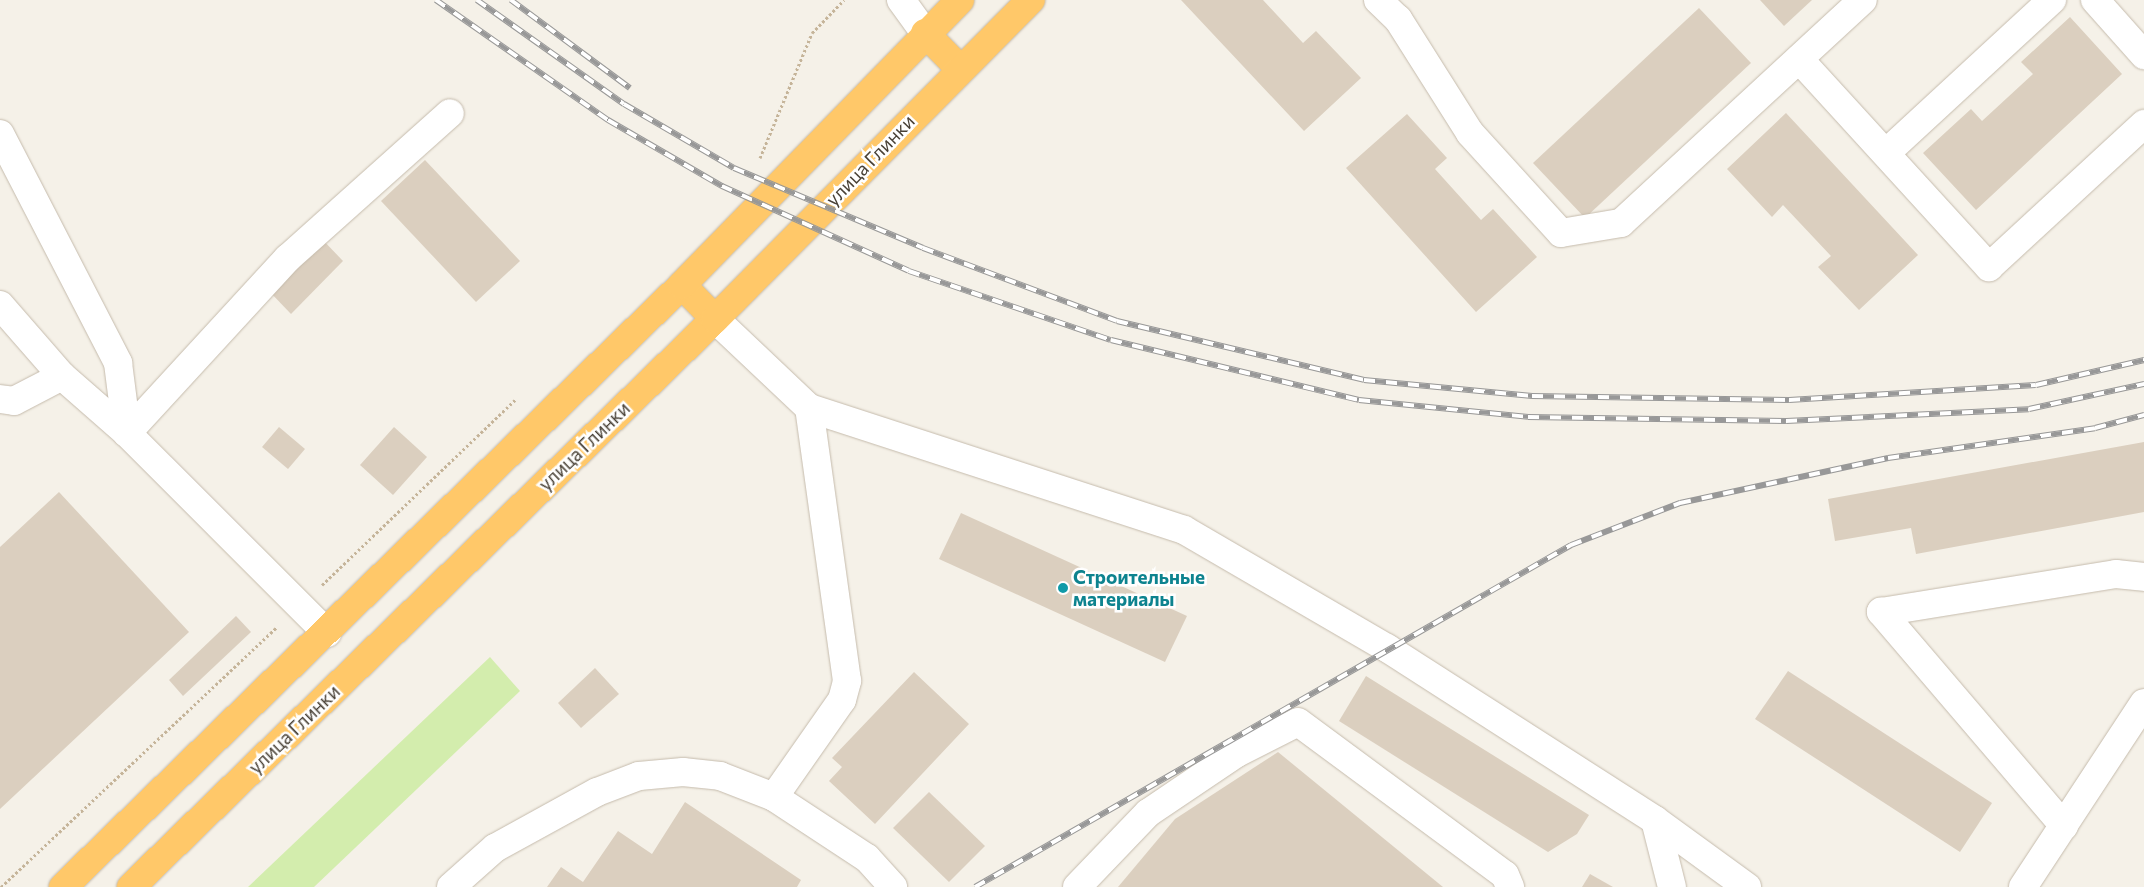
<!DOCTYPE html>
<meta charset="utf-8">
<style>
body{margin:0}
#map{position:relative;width:2144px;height:887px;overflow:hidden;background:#f5f1e8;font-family:Commissioner,sans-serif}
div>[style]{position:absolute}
.green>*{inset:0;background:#d3edad}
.building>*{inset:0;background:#dbcfbf}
.path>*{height:3px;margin-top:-1.5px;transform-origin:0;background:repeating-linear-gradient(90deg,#c5b499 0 2.5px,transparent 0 5px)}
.roads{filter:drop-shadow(0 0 1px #c5bbac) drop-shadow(0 0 1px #c5bbac)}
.minor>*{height:28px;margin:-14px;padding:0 14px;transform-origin:14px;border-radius:14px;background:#fff}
.highway>*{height:28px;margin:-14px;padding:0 14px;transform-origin:14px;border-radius:14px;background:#ffc869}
.rail>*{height:5.5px;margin-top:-2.75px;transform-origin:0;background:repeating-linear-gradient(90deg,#fff 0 11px,#989898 0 22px);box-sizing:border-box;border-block:1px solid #989898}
.dots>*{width:14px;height:14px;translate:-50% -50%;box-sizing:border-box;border:2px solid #fff;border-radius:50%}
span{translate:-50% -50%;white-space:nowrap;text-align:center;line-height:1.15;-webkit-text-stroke:5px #fff;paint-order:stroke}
.street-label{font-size:19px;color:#494136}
.culture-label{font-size:19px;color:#0d838f;font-weight:700}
.left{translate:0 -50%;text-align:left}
</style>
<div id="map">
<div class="green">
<div style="clip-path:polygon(490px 657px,520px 691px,314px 887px,248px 887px)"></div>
</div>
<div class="building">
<div style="clip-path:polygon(1181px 0,1263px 0,1303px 43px,1316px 31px,1361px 78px,1304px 131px)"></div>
<div style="clip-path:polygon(1760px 0,1812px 0,1784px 26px)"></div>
<div style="clip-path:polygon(1699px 8px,1751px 63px,1585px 218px,1533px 163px)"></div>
<div style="clip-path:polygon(2070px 17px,2122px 74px,1976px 210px,1923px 153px,1971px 109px,1982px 121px,2033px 74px,2021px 62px)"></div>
<div style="clip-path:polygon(1786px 113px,1918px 255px,1859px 310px,1818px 267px,1831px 256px,1783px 205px,1772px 217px,1727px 169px)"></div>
<div style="clip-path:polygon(1407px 114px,1447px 158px,1435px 169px,1481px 220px,1493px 209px,1537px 257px,1476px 312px,1346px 168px)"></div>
<div style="clip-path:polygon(425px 160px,520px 261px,476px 302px,381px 201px)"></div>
<div style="clip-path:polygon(320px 237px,343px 261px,291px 314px,268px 290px)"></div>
<div style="clip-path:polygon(279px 427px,305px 449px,288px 469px,262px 447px)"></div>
<div style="clip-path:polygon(394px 427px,427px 457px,393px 495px,360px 465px)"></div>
<div style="clip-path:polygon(2144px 442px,2144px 512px,1916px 554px,1911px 528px,1835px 541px,1828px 499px)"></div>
<div style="clip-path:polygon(59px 492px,189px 632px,0 809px,0 547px)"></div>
<div style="clip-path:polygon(961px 513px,1187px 616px,1165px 662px,939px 559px)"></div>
<div style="clip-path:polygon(236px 616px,251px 632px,183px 696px,169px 680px)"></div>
<div style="clip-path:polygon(595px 668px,619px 694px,581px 728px,558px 703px)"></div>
<div style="clip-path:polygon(1788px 671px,1992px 803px,1960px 852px,1755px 719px)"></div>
<div style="clip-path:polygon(914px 672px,969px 724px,875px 824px,829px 781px,842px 767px,832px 758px)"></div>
<div style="clip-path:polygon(1366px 676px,1589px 815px,1577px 834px,1548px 852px,1339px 721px)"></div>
<div style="clip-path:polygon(1278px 752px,1443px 887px,1118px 887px,1175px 819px)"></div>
<div style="clip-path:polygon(929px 792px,985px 846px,949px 882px,893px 828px)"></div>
<div style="clip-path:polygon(685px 802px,801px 880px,797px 887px,547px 887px,561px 867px,583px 882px,618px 831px,652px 854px)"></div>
<div style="clip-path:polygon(1590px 874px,1613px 887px,1582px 887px)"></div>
</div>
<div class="path">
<div style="left:760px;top:158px;width:135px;rotate:-67.4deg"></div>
<div style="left:812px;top:33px;width:46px;rotate:-45.9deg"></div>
<div style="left:322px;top:585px;width:269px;rotate:-43.8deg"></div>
<div style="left:1px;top:887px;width:379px;rotate:-43.3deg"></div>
</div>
<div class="roads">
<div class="minor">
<div style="left:901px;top:0;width:41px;rotate:54deg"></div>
<div style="left:1378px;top:0;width:28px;rotate:44deg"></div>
<div style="left:1398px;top:19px;width:135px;rotate:57.7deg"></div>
<div style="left:1470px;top:133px;width:135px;rotate:47.7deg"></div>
<div style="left:1561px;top:233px;width:61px;rotate:-9.5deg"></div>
<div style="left:1621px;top:223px;width:329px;rotate:-42.7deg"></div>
<div style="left:2095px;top:0;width:74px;rotate:48.3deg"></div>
<div style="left:1799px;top:59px;width:282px;rotate:47.6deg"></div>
<div style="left:1989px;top:267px;width:211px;rotate:-42.7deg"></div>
<div style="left:0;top:134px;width:258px;rotate:62.7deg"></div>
<div style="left:118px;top:363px;width:71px;rotate:82.7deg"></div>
<div style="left:127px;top:433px;width:283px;rotate:45deg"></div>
<div style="left:1886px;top:153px;width:226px;rotate:-42.7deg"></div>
<div style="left:0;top:305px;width:94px;rotate:48.9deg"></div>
<div style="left:715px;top:319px;width:129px;rotate:43.4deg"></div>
<div style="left:809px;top:408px;width:394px;rotate:18deg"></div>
<div style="left:1184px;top:530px;width:235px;rotate:30.2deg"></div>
<div style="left:1387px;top:648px;width:318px;rotate:32.7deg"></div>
<div style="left:1655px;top:820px;width:114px;rotate:36.1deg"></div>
<div style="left:0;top:399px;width:14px;rotate:8deg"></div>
<div style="left:14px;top:401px;width:54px;rotate:-27.5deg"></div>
<div style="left:62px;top:376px;width:86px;rotate:41.2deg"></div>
<div style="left:127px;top:433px;width:238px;rotate:-47.4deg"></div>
<div style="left:288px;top:258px;width:217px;rotate:-41.8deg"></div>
<div style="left:774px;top:797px;width:118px;rotate:-55deg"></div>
<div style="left:842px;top:700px;width:20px;rotate:-75deg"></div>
<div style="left:847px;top:681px;width:276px;rotate:-97.9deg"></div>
<div style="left:1655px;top:820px;width:69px;rotate:75.8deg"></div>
<div style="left:2064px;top:826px;width:282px;rotate:-130.5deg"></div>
<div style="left:1881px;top:612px;width:238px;rotate:-9.2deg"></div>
<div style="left:2116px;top:574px;width:28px;rotate:6deg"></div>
<div style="left:451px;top:887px;width:59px;rotate:-41.6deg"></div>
<div style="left:495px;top:848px;width:116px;rotate:-28.8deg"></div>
<div style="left:597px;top:792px;width:45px;rotate:-20.9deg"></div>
<div style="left:639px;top:776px;width:44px;rotate:-5.2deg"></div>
<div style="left:683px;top:772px;width:37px;rotate:6deg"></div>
<div style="left:720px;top:776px;width:58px;rotate:21.3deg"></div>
<div style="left:774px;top:797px;width:111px;rotate:33.3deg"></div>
<div style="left:867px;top:858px;width:39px;rotate:48deg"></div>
<div style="left:1077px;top:887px;width:103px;rotate:-46.2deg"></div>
<div style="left:1148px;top:813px;width:107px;rotate:-34deg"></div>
<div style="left:1237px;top:753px;width:68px;rotate:-26.9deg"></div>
<div style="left:1298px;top:722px;width:257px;rotate:36.5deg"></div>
<div style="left:1505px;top:875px;width:13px;rotate:67deg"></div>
<div style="left:2023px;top:887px;width:220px;rotate:-56.7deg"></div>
</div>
<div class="highway">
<div style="left:925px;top:33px;width:50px;rotate:45.8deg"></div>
<div style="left:682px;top:285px;width:47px;rotate:45.9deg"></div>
<div style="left:63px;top:887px;width:863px;rotate:-44.2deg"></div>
<div style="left:682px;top:285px;width:398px;rotate:-45.7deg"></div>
<div style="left:131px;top:887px;width:815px;rotate:-44.2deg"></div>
<div style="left:715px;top:319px;width:449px;rotate:-45.3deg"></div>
</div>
</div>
<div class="rail">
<div style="left:436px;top:0;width:210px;rotate:34.9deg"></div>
<div style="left:608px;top:120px;width:132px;rotate:30.1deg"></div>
<div style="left:722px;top:186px;width:205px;rotate:24.4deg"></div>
<div style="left:909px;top:271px;width:213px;rotate:18.9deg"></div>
<div style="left:1111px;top:340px;width:255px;rotate:13.6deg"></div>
<div style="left:1359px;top:400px;width:170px;rotate:5.7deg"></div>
<div style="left:1528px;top:417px;width:258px;rotate:0.9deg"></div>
<div style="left:1786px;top:421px;width:243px;rotate:-2.8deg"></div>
<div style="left:2029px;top:409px;width:118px;rotate:-12.3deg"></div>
<div style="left:477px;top:0;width:180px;rotate:35.3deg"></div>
<div style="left:624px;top:104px;width:127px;rotate:30.2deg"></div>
<div style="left:734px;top:168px;width:205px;rotate:22.9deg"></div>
<div style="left:923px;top:248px;width:207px;rotate:20.6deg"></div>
<div style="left:1117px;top:321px;width:254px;rotate:13.4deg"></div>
<div style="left:1364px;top:380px;width:169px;rotate:5.4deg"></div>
<div style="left:1532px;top:396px;width:257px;rotate:0.9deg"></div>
<div style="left:1789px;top:400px;width:247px;rotate:-3.5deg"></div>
<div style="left:2036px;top:385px;width:111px;rotate:-13deg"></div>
<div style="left:511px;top:0;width:148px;rotate:36.5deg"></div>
<div style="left:975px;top:887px;width:687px;rotate:-29.85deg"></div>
<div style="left:1571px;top:545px;width:117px;rotate:-21.1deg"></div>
<div style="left:1680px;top:503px;width:213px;rotate:-12.2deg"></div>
<div style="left:1888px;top:458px;width:209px;rotate:-8.2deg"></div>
<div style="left:2095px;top:428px;width:51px;rotate:-14.9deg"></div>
</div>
<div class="dots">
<div style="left:1063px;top:588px;background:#0f9aa8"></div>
</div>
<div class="street-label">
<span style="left:870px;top:160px;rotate:-46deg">улица Глинки</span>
<span style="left:584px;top:446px;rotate:-44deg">улица Глинки</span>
<span style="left:294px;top:729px;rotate:-44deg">улица Глинки</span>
</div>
<div class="culture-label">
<span class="left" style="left:1073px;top:588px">Строительные<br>материалы</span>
</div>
</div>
